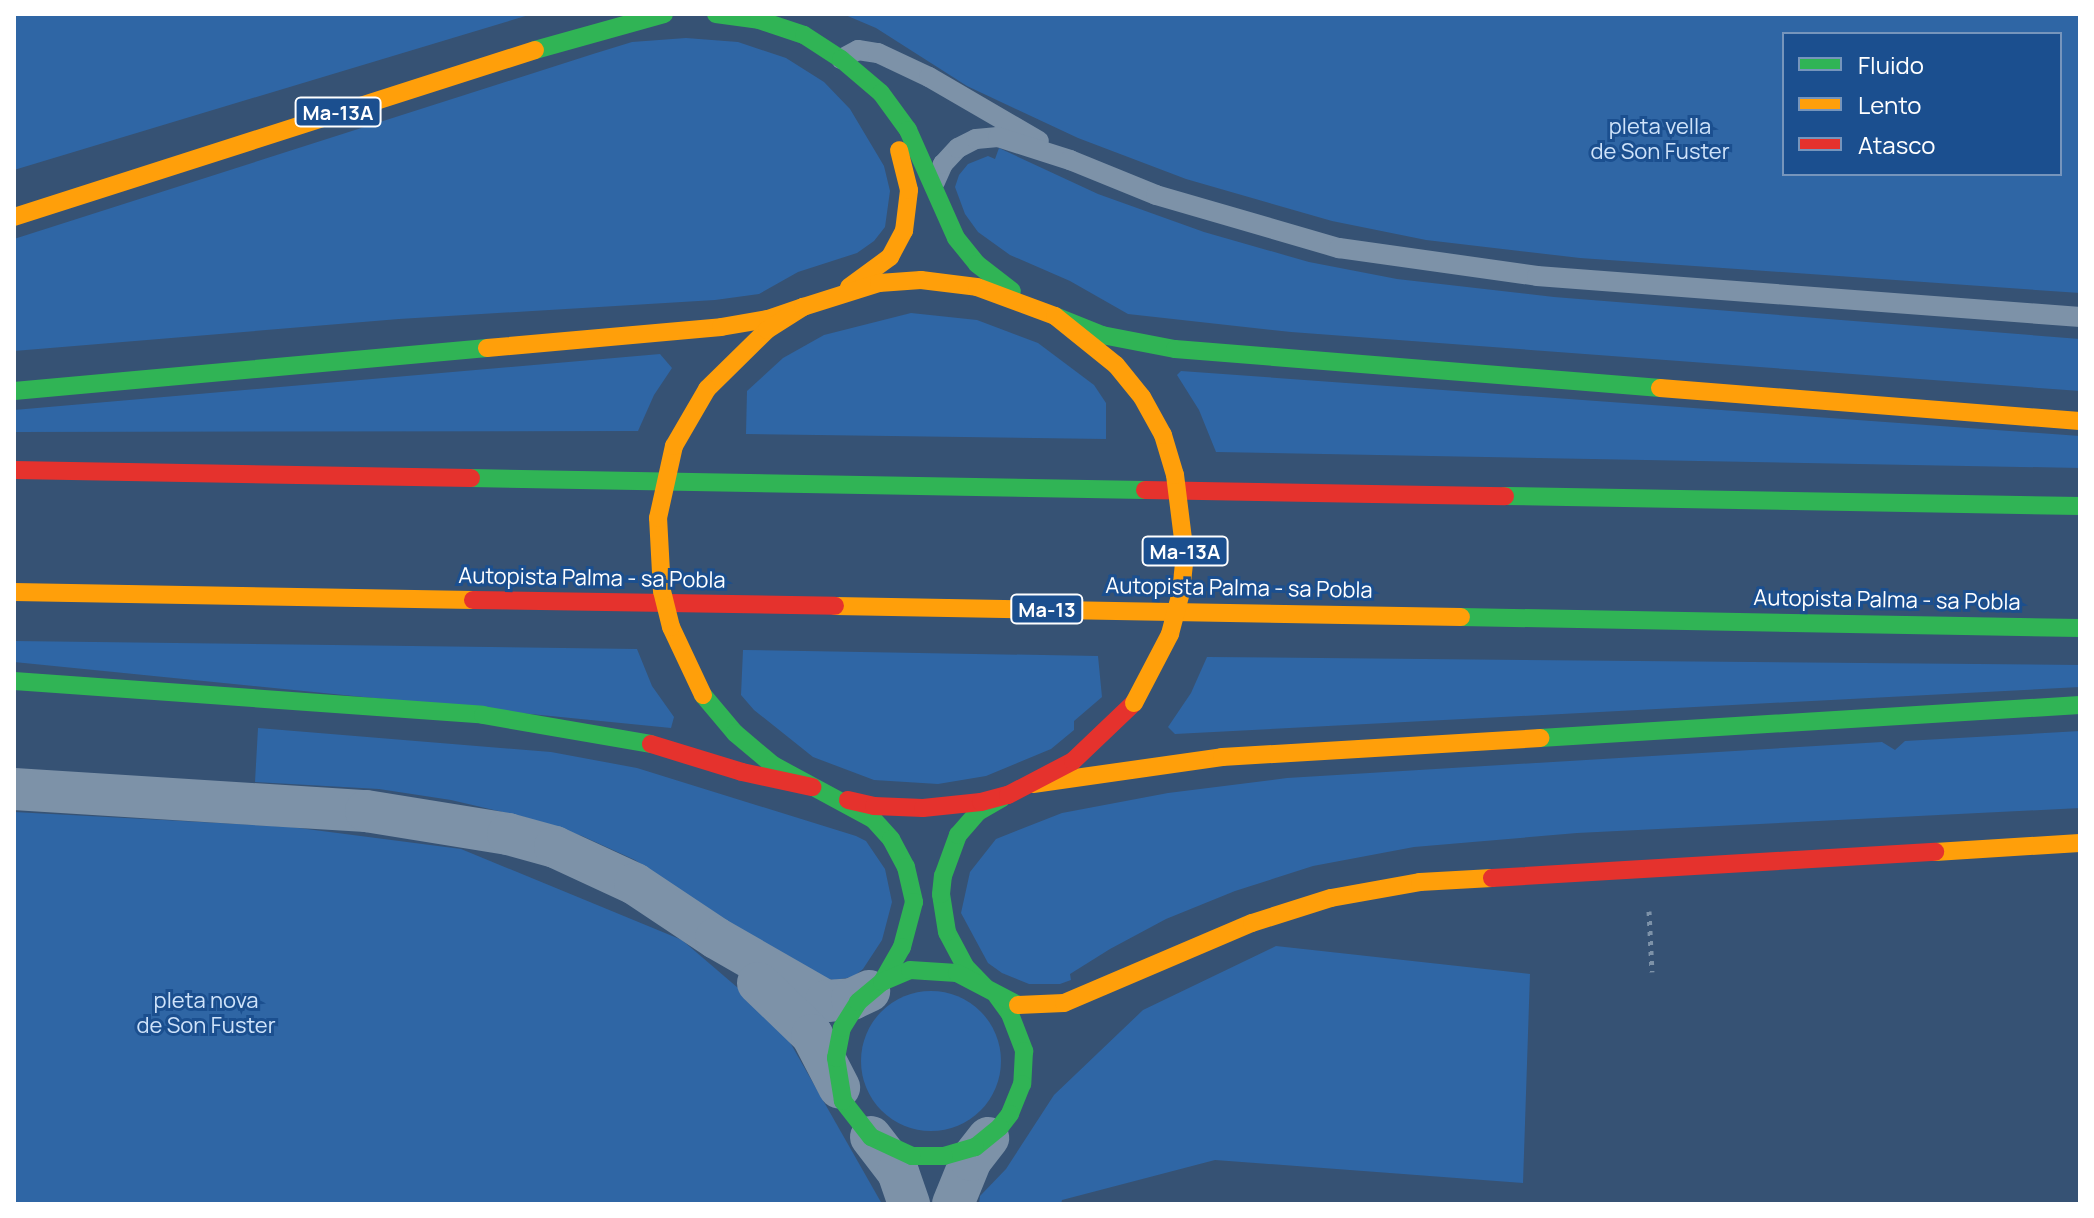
<!DOCTYPE html>
<style>
body{margin:0}
#map{position:relative;width:2094px;height:1218px;overflow:hidden;background:#365274;font-family:Manrope,sans-serif}
div>[style]{position:absolute}
.green>*{inset:0;background:#2f66a5}
.round{border-radius:50%}
.path>*{height:5px;margin-top:-2.5px;transform-origin:0;background:repeating-linear-gradient(90deg,#7d92a8 0 4px,transparent 0 10px)}
.lane>*{height:20px;margin:-10px;padding:0 10px;transform-origin:10px;border-radius:10px;background:#7d92a8}
.street>*{height:42px;margin:-21px;padding:0 21px;transform-origin:21px;border-radius:21px;background:#7d92a8}
.fast>*{height:18px;margin:-9px;padding:0 9px;transform-origin:9px;border-radius:9px;background:#30b455}
.slow>*{height:18px;margin:-9px;padding:0 9px;transform-origin:9px;border-radius:9px;background:#ff9f0a}
.jam>*{height:18px;margin:-9px;padding:0 9px;transform-origin:9px;border-radius:9px;background:#e5322d}
.slow-bridge>*{height:18px;margin:-9px;padding:0 9px;transform-origin:9px;border-radius:9px;background:#ff9f0a}
span{translate:-50% -50%;white-space:nowrap;text-align:center;line-height:1.15;-webkit-text-stroke:6px #1b4f8f;paint-order:stroke}
.shield-label span{padding:2px 6px;background:#1b4f8f;border:2px solid;border-radius:6px;-webkit-text-stroke-width:0}
.shield-label{font-size:20px;color:#fff;font-weight:700}
.park-label{font-size:22px;color:#cfe3fa}
.street-label{font-size:22px;color:#fff}
.frame{position:absolute;inset:0;border:16px solid #fff;pointer-events:none}
.legend{position:absolute;left:1782px;top:32px;width:280px;height:144px;box-sizing:border-box;background:#1b4f8f;border:2px solid #7695bc;margin:0;padding:10px 14px;list-style:none;font-size:24px;color:#fff}
.legend li{display:flex;align-items:center;gap:16px;height:40px}
.legend b{width:40px;border:2px solid #7695bc}
</style>
<div id="map">
<div class="green">
<div style="clip-path:polygon(14px 14px,532px 14px,14px 170px)"></div>
<div style="clip-path:polygon(evenodd,843px 14px,2080px 14px,2080px 293px,1580px 258px,1426px 240px,1332px 221px,1186px 179px,1078px 138px,967px 86px,876px 28px,843px 14px,1784px 34px,2060px 34px,2060px 174px,1784px 174px,1784px 34px)"></div>
<div style="clip-path:polygon(686px 38px,738px 42px,786px 58px,824px 82px,850px 109px,884px 166px,890px 191px,885px 227px,874px 241px,857px 253px,798px 272px,759px 294px,715px 300px,399px 319px,14px 351px,14px 239px,593px 54px,632px 42px)"></div>
<div style="clip-path:polygon(999px 148px,1098px 194px,1204px 232px,1309px 262px,1397px 279px,1554px 297px,2080px 339px,2080px 391px,1291px 332px,1128px 314px,1070px 281px,1010px 255px,978px 232px,965px 214px,955px 187px,959px 175px,968px 164px,988px 156px,995px 159px)"></div>
<div style="clip-path:polygon(911px 313px,977px 320px,1038px 343px,1094px 385px,1106px 403px,1106px 439px,746px 434px,747px 391px,783px 358px,824px 335px)"></div>
<div style="clip-path:polygon(660px 354px,672px 368px,654px 395px,638px 431px,14px 432px,14px 410px)"></div>
<div style="clip-path:polygon(1181px 371px,2080px 436px,2080px 468px,1216px 452px,1199px 410px,1177px 375px)"></div>
<div style="clip-path:polygon(14px 641px,637px 649px,652px 686px,674px 717px,671px 728px,14px 662px)"></div>
<div style="clip-path:polygon(743px 650px,1098px 656px,1102px 697px,1074px 721px,1074px 730px,1051px 749px,986px 776px,938px 784px,874px 780px,813px 757px,754px 710px,741px 695px)"></div>
<div style="clip-path:polygon(1207px 657px,2080px 665px,2080px 687px,1175px 734px,1168px 727px,1191px 693px)"></div>
<div style="clip-path:polygon(258px 728px,551px 752px,637px 768px,856px 836px,866px 841px,885px 869px,892px 902px,882px 940px,863px 969px,853px 977px,834px 980px,806px 975px,635px 860px,582px 836px,524px 817px,451px 800px,379px 789px,255px 782px)"></div>
<div style="clip-path:polygon(2080px 731px,2080px 808px,1577px 833px,1414px 847px,1313px 866px,1235px 891px,1166px 919px,1110px 949px,1070px 974px,1071px 980px,1060px 984px,1029px 984px,1002px 973px,988px 963px,961px 913px,970px 872px,996px 839px,1062px 813px,1168px 793px,1287px 778px,1882px 742px,1895px 750px,1905px 741px)"></div>
<div style="clip-path:polygon(14px 812px,291px 827px,461px 849px,682px 940px,779px 1023px,882px 1204px,14px 1204px)"></div>
<div style="clip-path:polygon(1276px 946px,1530px 974px,1523px 1183px,1215px 1160px,1062px 1200px,1061px 1204px,979px 1204px,980px 1196px,1006px 1169px,1054px 1095px,1143px 1010px)"></div>
<div class="round" style="left:861px;top:991px;width:140px;height:140px"></div>
</div>
<div class="path">
<div style="left:1649px;top:911px;width:61px;rotate:87.2deg"></div>
</div>
<div class="lane">
<div style="left:841px;top:59px;width:19px;rotate:-28deg"></div>
<div style="left:858px;top:50px;width:20px;rotate:9deg"></div>
<div style="left:878px;top:53px;width:56px;rotate:25.2deg"></div>
<div style="left:929px;top:77px;width:127px;rotate:30.2deg"></div>
<div style="left:935px;top:182px;width:20px;rotate:-66deg"></div>
<div style="left:943px;top:164px;width:22px;rotate:-47deg"></div>
<div style="left:958px;top:148px;width:20px;rotate:-27deg"></div>
<div style="left:976px;top:139px;width:22px;rotate:-5deg"></div>
<div style="left:998px;top:137px;width:76px;rotate:17.7deg"></div>
<div style="left:1070px;top:160px;width:93px;rotate:22.1deg"></div>
<div style="left:1156px;top:195px;width:191px;rotate:16.2deg"></div>
<div style="left:1339px;top:248px;width:200px;rotate:8deg"></div>
<div style="left:1537px;top:276px;width:545px;rotate:4.32deg"></div>
</div>
<div class="street">
<div style="left:14px;top:789px;width:353px;rotate:3.6deg"></div>
<div style="left:366px;top:811px;width:144px;rotate:9.2deg"></div>
<div style="left:508px;top:834px;width:49px;rotate:15.5deg"></div>
<div style="left:555px;top:847px;width:88px;rotate:24.8deg"></div>
<div style="left:635px;top:884px;width:97px;rotate:33.7deg"></div>
<div style="left:716px;top:938px;width:127px;rotate:29.8deg"></div>
<div style="left:826px;top:1001px;width:26px;rotate:-4deg"></div>
<div style="left:852px;top:999px;width:19px;rotate:-25deg"></div>
<div style="left:758px;top:983px;width:75px;rotate:43.9deg"></div>
<div style="left:812px;top:1035px;width:59px;rotate:62.6deg"></div>
<div style="left:871px;top:1137px;width:44px;rotate:52.4deg"></div>
<div style="left:898px;top:1172px;width:34px;rotate:71deg"></div>
<div style="left:953px;top:1204px;width:48px;rotate:-67.8deg"></div>
<div style="left:971px;top:1160px;width:28px;rotate:-52deg"></div>
</div>
<div class="fast">
<div style="left:716px;top:14px;width:43px;rotate:7.9deg"></div>
<div style="left:759px;top:20px;width:47px;rotate:18.4deg"></div>
<div style="left:804px;top:35px;width:44px;rotate:33deg"></div>
<div style="left:841px;top:59px;width:52px;rotate:40.4deg"></div>
<div style="left:881px;top:93px;width:46px;rotate:53.9deg"></div>
<div style="left:908px;top:130px;width:118px;rotate:66deg"></div>
<div style="left:956px;top:238px;width:33px;rotate:51deg"></div>
<div style="left:977px;top:264px;width:44px;rotate:37.6deg"></div>
<div style="left:535px;top:50px;width:134px;rotate:-15.6deg"></div>
<div style="left:1055px;top:316px;width:51px;rotate:22deg"></div>
<div style="left:1102px;top:335px;width:74px;rotate:10.9deg"></div>
<div style="left:1175px;top:349px;width:487px;rotate:4.6deg"></div>
<div style="left:14px;top:391px;width:475px;rotate:-5.2deg"></div>
<div style="left:471px;top:478px;width:674px;rotate:1.02deg"></div>
<div style="left:1505px;top:496px;width:575px;rotate:1deg"></div>
<div style="left:1461px;top:617px;width:619px;rotate:1.02deg"></div>
<div style="left:14px;top:681px;width:470px;rotate:4.1deg"></div>
<div style="left:483px;top:715px;width:170px;rotate:9.8deg"></div>
<div style="left:703px;top:695px;width:50px;rotate:49.9deg"></div>
<div style="left:735px;top:733px;width:50px;rotate:40.1deg"></div>
<div style="left:773px;top:765px;width:114px;rotate:28.4deg"></div>
<div style="left:873px;top:819px;width:27px;rotate:48deg"></div>
<div style="left:891px;top:839px;width:32px;rotate:62deg"></div>
<div style="left:906px;top:867px;width:36px;rotate:77deg"></div>
<div style="left:914px;top:902px;width:47px;rotate:104.9deg"></div>
<div style="left:902px;top:947px;width:40px;rotate:119.7deg"></div>
<div style="left:1540px;top:738px;width:541px;rotate:-3.5deg"></div>
<div style="left:985px;top:987px;width:29px;rotate:-134deg"></div>
<div style="left:965px;top:966px;width:38px;rotate:-118deg"></div>
<div style="left:947px;top:932px;width:38px;rotate:-99deg"></div>
<div style="left:941px;top:894px;width:18px;rotate:-84deg"></div>
<div style="left:943px;top:876px;width:44px;rotate:-69.9deg"></div>
<div style="left:958px;top:835px;width:30px;rotate:-49deg"></div>
<div style="left:978px;top:812px;width:28px;rotate:-30deg"></div>
<div style="left:997px;top:996px;width:22px;rotate:54deg"></div>
<div style="left:1010px;top:1014px;width:40px;rotate:69deg"></div>
<div style="left:1024px;top:1051px;width:33px;rotate:93deg"></div>
<div style="left:1022px;top:1084px;width:32px;rotate:112deg"></div>
<div style="left:1010px;top:1114px;width:16px;rotate:128deg"></div>
<div style="left:1000px;top:1127px;width:32px;rotate:141deg"></div>
<div style="left:975px;top:1147px;width:32px;rotate:164deg"></div>
<div style="left:944px;top:1156px;width:32px;rotate:180deg"></div>
<div style="left:912px;top:1156px;width:45px;rotate:-155.1deg"></div>
<div style="left:871px;top:1137px;width:46px;rotate:-127.9deg"></div>
<div style="left:843px;top:1101px;width:44px;rotate:-99.2deg"></div>
<div style="left:836px;top:1058px;width:31px;rotate:-79deg"></div>
<div style="left:842px;top:1028px;width:31px;rotate:-58deg"></div>
<div style="left:858px;top:1002px;width:31px;rotate:-40deg"></div>
<div style="left:882px;top:982px;width:30px;rotate:-23deg"></div>
<div style="left:910px;top:970px;width:47px;rotate:3.7deg"></div>
<div style="left:957px;top:973px;width:69px;rotate:27.7deg"></div>
</div>
<div class="slow">
<div style="left:14px;top:217px;width:547px;rotate:-17.77deg"></div>
<div style="left:849px;top:287px;width:51px;rotate:-36.2deg"></div>
<div style="left:890px;top:257px;width:30px;rotate:-62deg"></div>
<div style="left:904px;top:231px;width:41px;rotate:-83deg"></div>
<div style="left:909px;top:190px;width:41px;rotate:-104deg"></div>
<div style="left:487px;top:348px;width:235px;rotate:-5.1deg"></div>
<div style="left:721px;top:327px;width:48px;rotate:-9.7deg"></div>
<div style="left:768px;top:319px;width:37px;rotate:-19deg"></div>
<div style="left:1660px;top:388px;width:421px;rotate:4.5deg"></div>
<div style="left:707px;top:389px;width:84px;rotate:-44.5deg"></div>
<div style="left:767px;top:330px;width:43px;rotate:-32.6deg"></div>
<div style="left:803px;top:307px;width:80px;rotate:-17.5deg"></div>
<div style="left:879px;top:283px;width:42px;rotate:-4.1deg"></div>
<div style="left:921px;top:280px;width:56px;rotate:7.1deg"></div>
<div style="left:977px;top:287px;width:83px;rotate:20.4deg"></div>
<div style="left:1055px;top:316px;width:78px;rotate:38.8deg"></div>
<div style="left:1116px;top:365px;width:41px;rotate:50.9deg"></div>
<div style="left:14px;top:592px;width:459px;rotate:1deg"></div>
<div style="left:835px;top:606px;width:626px;rotate:1.01deg"></div>
<div style="left:1033px;top:784px;width:191px;rotate:-8.1deg"></div>
<div style="left:1222px;top:757px;width:319px;rotate:-3.4deg"></div>
<div style="left:1935px;top:852px;width:145px;rotate:-3.6deg"></div>
<div style="left:1018px;top:1005px;width:46px;rotate:-2.5deg"></div>
<div style="left:1064px;top:1003px;width:204px;rotate:-23.1deg"></div>
<div style="left:1252px;top:923px;width:83px;rotate:-17.6deg"></div>
<div style="left:1331px;top:898px;width:90px;rotate:-10.2deg"></div>
<div style="left:1420px;top:882px;width:72px;rotate:-3.2deg"></div>
</div>
<div class="jam">
<div style="left:14px;top:470px;width:457px;rotate:1deg"></div>
<div style="left:1145px;top:490px;width:360px;rotate:1deg"></div>
<div style="left:473px;top:600px;width:362px;rotate:0.9deg"></div>
<div style="left:651px;top:744px;width:95px;rotate:17.1deg"></div>
<div style="left:742px;top:772px;width:72px;rotate:12.1deg"></div>
<div style="left:848px;top:800px;width:27px;rotate:13deg"></div>
<div style="left:874px;top:806px;width:49px;rotate:2.3deg"></div>
<div style="left:923px;top:808px;width:58px;rotate:-5.9deg"></div>
<div style="left:981px;top:802px;width:28px;rotate:-15deg"></div>
<div style="left:1008px;top:795px;width:73px;rotate:-27.6deg"></div>
<div style="left:1073px;top:761px;width:84px;rotate:-43.6deg"></div>
<div style="left:1492px;top:878px;width:444px;rotate:-3.4deg"></div>
</div>
<div class="slow-bridge">
<div style="left:703px;top:695px;width:75px;rotate:-115.2deg"></div>
<div style="left:671px;top:627px;width:37px;rotate:-104deg"></div>
<div style="left:662px;top:591px;width:73px;rotate:-93.1deg"></div>
<div style="left:658px;top:518px;width:74px;rotate:-77.5deg"></div>
<div style="left:674px;top:446px;width:66px;rotate:-59.9deg"></div>
<div style="left:1134px;top:703px;width:78px;rotate:-62.4deg"></div>
<div style="left:1170px;top:634px;width:43px;rotate:-75.3deg"></div>
<div style="left:1181px;top:592px;width:37px;rotate:-84deg"></div>
<div style="left:1185px;top:555px;width:81px;rotate:-97.1deg"></div>
<div style="left:1175px;top:475px;width:42px;rotate:-106.7deg"></div>
<div style="left:1163px;top:435px;width:43px;rotate:-118.9deg"></div>
</div>
<div class="shield-label">
<span style="left:338px;top:112px">Ma-13A</span>
<span style="left:1185px;top:551px">Ma-13A</span>
<span style="left:1047px;top:609px">Ma-13</span>
</div>
<div class="park-label">
<span style="left:1660px;top:139px">pleta vella<br>de Son Fuster</span>
<span style="left:206px;top:1013px">pleta nova<br>de Son Fuster</span>
</div>
<div class="street-label">
<span style="left:592px;top:578px;rotate:1deg">Autopista Palma - sa Pobla</span>
<span style="left:1239px;top:588px;rotate:1deg">Autopista Palma - sa Pobla</span>
<span style="left:1887px;top:600px;rotate:1deg">Autopista Palma - sa Pobla</span>
</div>
<div class="frame"></div>
<ul class="legend">
<li><b style="height:10px;background:#30b455"></b>Fluido</li>
<li><b style="height:10px;background:#ff9f0a"></b>Lento</li>
<li><b style="height:10px;background:#e5322d"></b>Atasco</li>
</ul>
</div>
